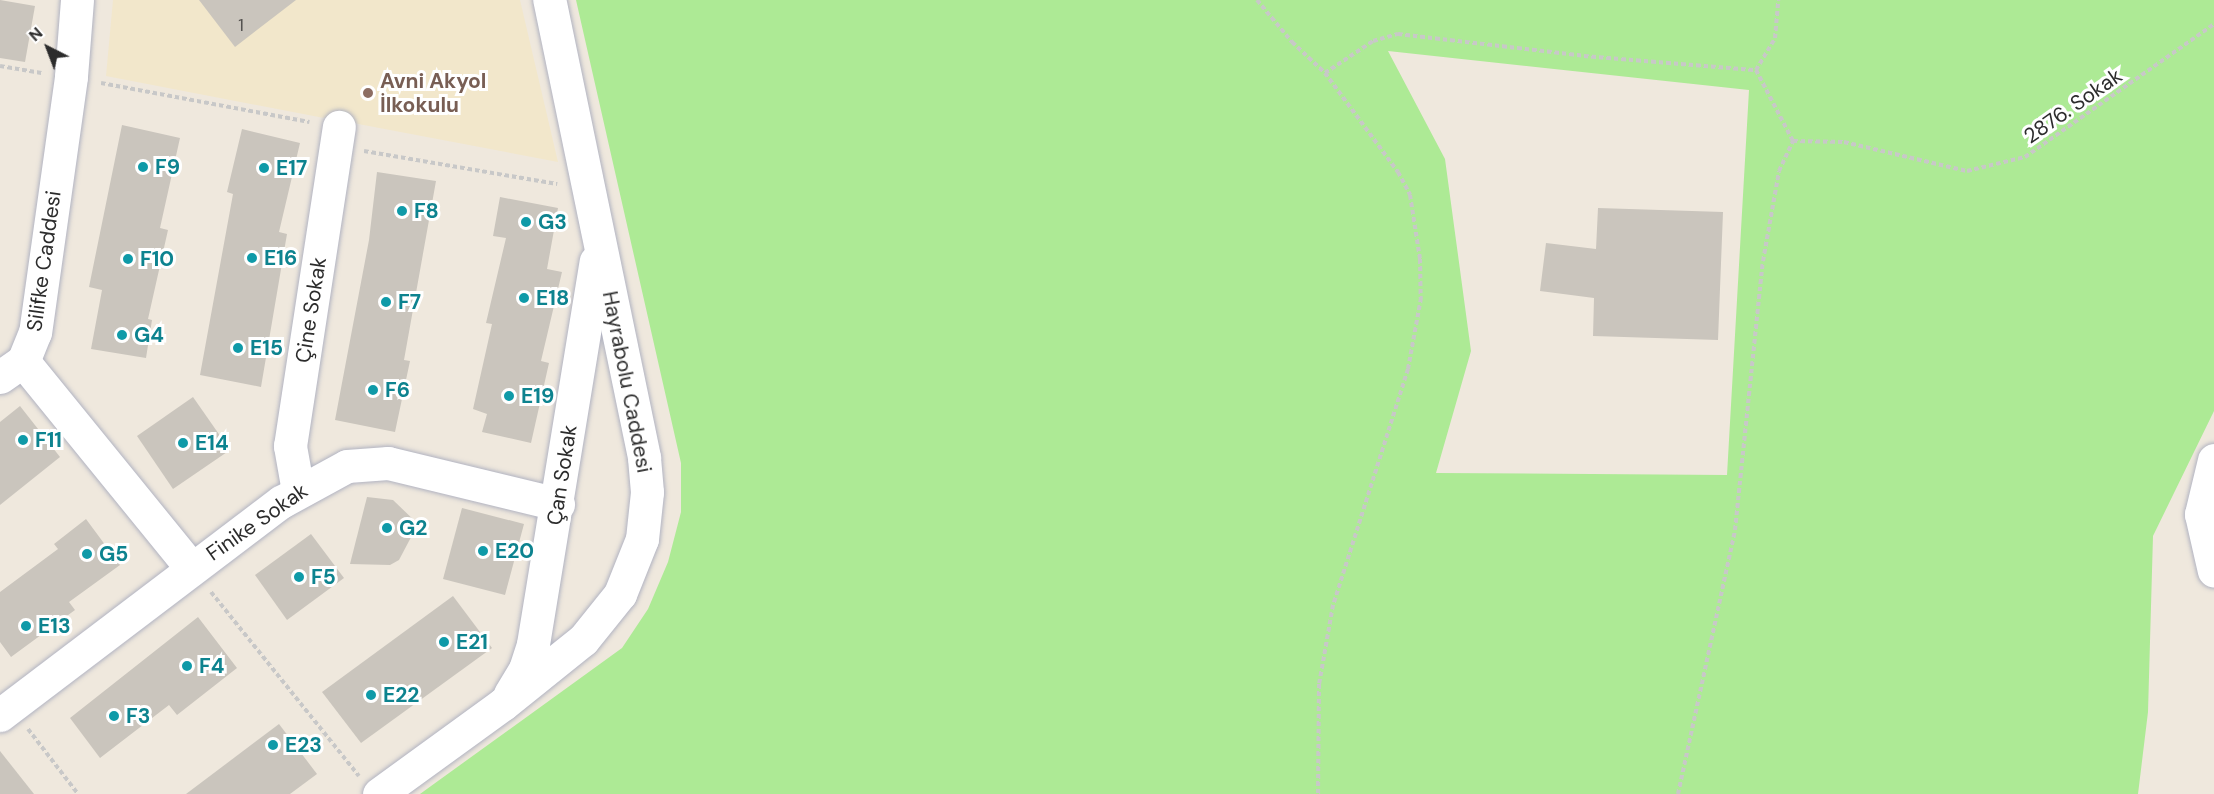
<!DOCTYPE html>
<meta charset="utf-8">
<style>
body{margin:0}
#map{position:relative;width:2214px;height:794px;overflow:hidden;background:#efe8dd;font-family:"DM Sans",sans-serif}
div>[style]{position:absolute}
.education>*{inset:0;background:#f2e7cb}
.green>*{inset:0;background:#adea95}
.building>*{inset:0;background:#cac5bd}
.path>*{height:4px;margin-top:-2px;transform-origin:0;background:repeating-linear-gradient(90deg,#c8c8c8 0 4.5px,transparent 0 7.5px)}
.roads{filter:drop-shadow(0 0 2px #b1b3c1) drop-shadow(0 0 2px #b1b3c1)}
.minor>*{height:33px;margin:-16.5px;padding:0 16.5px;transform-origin:16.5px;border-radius:16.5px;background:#fff}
.dots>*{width:16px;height:16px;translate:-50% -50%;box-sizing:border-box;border:3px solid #fff;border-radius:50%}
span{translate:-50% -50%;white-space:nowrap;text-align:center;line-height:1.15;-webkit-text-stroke:6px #fff;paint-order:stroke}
.number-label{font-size:18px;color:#545250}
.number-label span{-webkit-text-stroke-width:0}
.education-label{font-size:21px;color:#785e54;font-weight:700}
.left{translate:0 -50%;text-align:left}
.street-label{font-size:21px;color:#2c2c2c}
.culture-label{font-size:21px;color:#0d838f;font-weight:700}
.north{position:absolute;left:18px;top:18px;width:60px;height:60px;-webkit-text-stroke:4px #fff;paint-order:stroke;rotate:318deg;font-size:16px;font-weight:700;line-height:24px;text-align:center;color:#2c2c2c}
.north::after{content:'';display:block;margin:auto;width:21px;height:27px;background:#2c2c2c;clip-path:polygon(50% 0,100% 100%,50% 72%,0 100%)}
</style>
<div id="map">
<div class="education">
<div style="clip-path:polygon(113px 0,520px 0,558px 162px,353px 123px,339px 110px,324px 118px,106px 76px)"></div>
</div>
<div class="green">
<div style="clip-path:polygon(evenodd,576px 0,2214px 0,2214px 411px,2153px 536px,2148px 712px,2138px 794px,420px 794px,622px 648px,648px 609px,668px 562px,681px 512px,681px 463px,576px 0,1388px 51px,1749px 90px,1727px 475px,1436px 473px,1471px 351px,1445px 159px,1388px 51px)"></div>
</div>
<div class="building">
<div style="clip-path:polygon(0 0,35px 6px,25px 62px,0 58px)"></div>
<div style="clip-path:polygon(199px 0,296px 0,235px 47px)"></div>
<div style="clip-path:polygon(122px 125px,180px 138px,160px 228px,168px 230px,148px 319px,152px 320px,146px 358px,91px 349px,102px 290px,89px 287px)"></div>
<div style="clip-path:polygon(242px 129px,300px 143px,279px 232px,287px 234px,261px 387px,200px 375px,233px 194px,227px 192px)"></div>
<div style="clip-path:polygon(377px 172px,436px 181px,404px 360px,410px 361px,395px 432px,335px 420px,369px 240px)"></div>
<div style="clip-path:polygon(500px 197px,558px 208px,547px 269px,562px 272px,541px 361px,549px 363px,531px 443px,482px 432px,487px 414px,473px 409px,492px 324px,486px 323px,506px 238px,493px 236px)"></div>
<div style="clip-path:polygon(1598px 208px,1723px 212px,1718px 340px,1593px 336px,1594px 298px,1540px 291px,1546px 243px,1596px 249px)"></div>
<div style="clip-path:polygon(193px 397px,230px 450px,173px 489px,137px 436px)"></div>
<div style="clip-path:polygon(20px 406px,60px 457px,0 505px,0 422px)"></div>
<div style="clip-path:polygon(367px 497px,393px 500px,418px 524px,399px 560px,390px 565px,350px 564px)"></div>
<div style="clip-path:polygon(462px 508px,524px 524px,505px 595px,443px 579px)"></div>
<div style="clip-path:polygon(86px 519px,120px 565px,69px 602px,75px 610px,11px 657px,0 642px,0 592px,58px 549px,54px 544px)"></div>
<div style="clip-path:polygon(311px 534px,344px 578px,287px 620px,255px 575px)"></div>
<div style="clip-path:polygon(453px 596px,492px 648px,361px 743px,322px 692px)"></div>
<div style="clip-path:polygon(198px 617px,237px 668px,177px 715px,169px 705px,100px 758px,70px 718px)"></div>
<div style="clip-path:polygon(279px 724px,317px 774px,290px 794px,186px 794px)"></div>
<div style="clip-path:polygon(0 751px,34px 794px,0 794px)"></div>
</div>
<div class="path">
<div style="left:1257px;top:0;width:55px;rotate:50.2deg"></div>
<div style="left:1292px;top:42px;width:45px;rotate:43.2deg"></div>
<div style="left:1325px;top:73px;width:123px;rotate:53.6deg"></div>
<div style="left:1398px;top:172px;width:26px;rotate:62deg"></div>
<div style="left:1410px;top:195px;width:65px;rotate:81.1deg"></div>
<div style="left:1420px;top:259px;width:39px;rotate:89deg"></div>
<div style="left:1421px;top:298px;width:72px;rotate:100.4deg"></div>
<div style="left:1408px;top:369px;width:248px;rotate:107.6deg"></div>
<div style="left:1333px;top:605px;width:80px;rotate:100deg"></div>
<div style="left:1319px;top:684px;width:110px;rotate:90.5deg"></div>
<div style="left:0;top:66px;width:42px;rotate:9.7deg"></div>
<div style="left:1756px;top:70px;width:37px;rotate:-59deg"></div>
<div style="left:1775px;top:38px;width:38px;rotate:-85deg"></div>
<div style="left:1325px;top:73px;width:58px;rotate:-33.7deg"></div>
<div style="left:1373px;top:41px;width:26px;rotate:-16deg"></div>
<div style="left:1398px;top:34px;width:187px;rotate:6.7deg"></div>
<div style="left:1584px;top:56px;width:173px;rotate:4.7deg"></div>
<div style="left:1756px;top:70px;width:80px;rotate:62.5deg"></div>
<div style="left:101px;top:83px;width:212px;rotate:10.6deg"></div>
<div style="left:1793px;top:141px;width:51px;rotate:1.1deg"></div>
<div style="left:1844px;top:142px;width:126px;rotate:13.3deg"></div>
<div style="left:1967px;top:171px;width:60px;rotate:-13.6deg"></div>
<div style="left:2025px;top:157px;width:231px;rotate:-35.1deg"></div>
<div style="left:364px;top:151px;width:196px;rotate:9.7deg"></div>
<div style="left:211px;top:592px;width:236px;rotate:51.2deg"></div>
<div style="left:28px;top:729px;width:82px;rotate:52.4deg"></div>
<div style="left:1678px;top:794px;width:270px;rotate:-77.8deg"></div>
<div style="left:1735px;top:530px;width:270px;rotate:-84.1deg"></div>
<div style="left:1763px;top:261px;width:91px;rotate:-79.9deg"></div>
<div style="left:1779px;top:171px;width:33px;rotate:-65deg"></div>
</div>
<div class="roads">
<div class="minor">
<div style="left:77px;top:0;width:77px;rotate:94.5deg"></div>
<div style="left:71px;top:77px;width:258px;rotate:98deg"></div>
<div style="left:35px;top:332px;width:31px;rotate:112deg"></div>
<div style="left:23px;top:361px;width:267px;rotate:50.9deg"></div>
<div style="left:0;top:377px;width:28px;rotate:-35deg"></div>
<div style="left:2214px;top:460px;width:56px;rotate:103.5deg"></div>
<div style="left:2201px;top:514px;width:58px;rotate:77.2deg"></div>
<div style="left:298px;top:491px;width:46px;rotate:-100.1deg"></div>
<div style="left:290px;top:446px;width:323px;rotate:-81.3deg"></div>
<div style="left:510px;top:694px;width:29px;rotate:-59deg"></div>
<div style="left:525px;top:669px;width:26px;rotate:-72deg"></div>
<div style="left:533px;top:644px;width:388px;rotate:-80.7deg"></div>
<div style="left:0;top:715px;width:353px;rotate:-37.2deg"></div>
<div style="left:281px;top:502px;width:75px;rotate:-28.6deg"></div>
<div style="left:347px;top:466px;width:41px;rotate:-4.2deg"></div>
<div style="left:388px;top:463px;width:175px;rotate:13.6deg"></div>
<div style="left:379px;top:794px;width:153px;rotate:-36deg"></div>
<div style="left:503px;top:704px;width:102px;rotate:-38.7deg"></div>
<div style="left:583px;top:640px;width:59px;rotate:-51.2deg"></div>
<div style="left:620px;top:594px;width:59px;rotate:-68.2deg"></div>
<div style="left:642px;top:539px;width:47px;rotate:-83.9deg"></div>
<div style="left:647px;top:492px;width:35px;rotate:-95deg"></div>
<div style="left:644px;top:457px;width:467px;rotate:-101.7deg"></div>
</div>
</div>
<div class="dots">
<div style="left:368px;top:93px;background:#8d6e63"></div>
<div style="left:143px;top:167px;background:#0f9aa8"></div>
<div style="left:264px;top:168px;background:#0f9aa8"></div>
<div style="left:402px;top:211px;background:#0f9aa8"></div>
<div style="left:526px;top:222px;background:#0f9aa8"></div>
<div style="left:252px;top:258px;background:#0f9aa8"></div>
<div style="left:128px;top:259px;background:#0f9aa8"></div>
<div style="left:524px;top:298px;background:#0f9aa8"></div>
<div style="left:386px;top:302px;background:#0f9aa8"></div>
<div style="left:122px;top:335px;background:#0f9aa8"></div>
<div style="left:238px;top:348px;background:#0f9aa8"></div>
<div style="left:373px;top:390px;background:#0f9aa8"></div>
<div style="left:509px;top:396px;background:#0f9aa8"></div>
<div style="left:23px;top:440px;background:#0f9aa8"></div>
<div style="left:183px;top:443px;background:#0f9aa8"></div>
<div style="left:387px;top:528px;background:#0f9aa8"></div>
<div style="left:483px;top:551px;background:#0f9aa8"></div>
<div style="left:87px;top:554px;background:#0f9aa8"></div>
<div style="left:299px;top:577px;background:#0f9aa8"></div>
<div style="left:26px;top:626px;background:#0f9aa8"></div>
<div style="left:444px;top:642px;background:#0f9aa8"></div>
<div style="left:187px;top:666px;background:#0f9aa8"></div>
<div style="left:371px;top:695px;background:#0f9aa8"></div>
<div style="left:114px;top:716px;background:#0f9aa8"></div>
<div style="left:273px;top:745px;background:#0f9aa8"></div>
</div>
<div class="number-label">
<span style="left:241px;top:25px">1</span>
</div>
<div class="education-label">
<span class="left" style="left:380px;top:93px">Avni Akyol<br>İlkokulu</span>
</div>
<div class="street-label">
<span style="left:2073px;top:106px;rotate:-35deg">2876. Sokak</span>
<span style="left:44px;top:261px;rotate:-82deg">Silifke Caddesi</span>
<span style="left:311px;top:310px;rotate:-81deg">Çine Sokak</span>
<span style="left:627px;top:382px;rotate:79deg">Hayrabolu Caddesi</span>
<span style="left:562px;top:475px;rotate:-81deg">Çan Sokak</span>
<span style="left:257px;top:522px;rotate:-35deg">Finike Sokak</span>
</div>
<div class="culture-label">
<span class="left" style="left:155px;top:167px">F9</span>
<span class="left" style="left:276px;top:168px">E17</span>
<span class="left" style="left:414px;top:211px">F8</span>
<span class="left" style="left:538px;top:222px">G3</span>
<span class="left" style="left:264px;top:258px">E16</span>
<span class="left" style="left:140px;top:259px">F10</span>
<span class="left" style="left:536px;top:298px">E18</span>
<span class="left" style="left:398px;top:302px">F7</span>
<span class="left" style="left:134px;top:335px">G4</span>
<span class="left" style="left:250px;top:348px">E15</span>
<span class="left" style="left:385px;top:390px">F6</span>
<span class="left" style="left:521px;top:396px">E19</span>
<span class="left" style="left:35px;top:440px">F11</span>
<span class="left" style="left:195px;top:443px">E14</span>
<span class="left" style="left:399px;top:528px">G2</span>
<span class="left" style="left:495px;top:551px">E20</span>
<span class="left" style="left:99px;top:554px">G5</span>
<span class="left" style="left:311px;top:577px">F5</span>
<span class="left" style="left:38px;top:626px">E13</span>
<span class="left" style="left:456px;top:642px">E21</span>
<span class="left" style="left:199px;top:666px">F4</span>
<span class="left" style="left:383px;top:695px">E22</span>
<span class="left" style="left:126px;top:716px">F3</span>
<span class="left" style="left:285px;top:745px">E23</span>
</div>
<div class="north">N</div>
</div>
